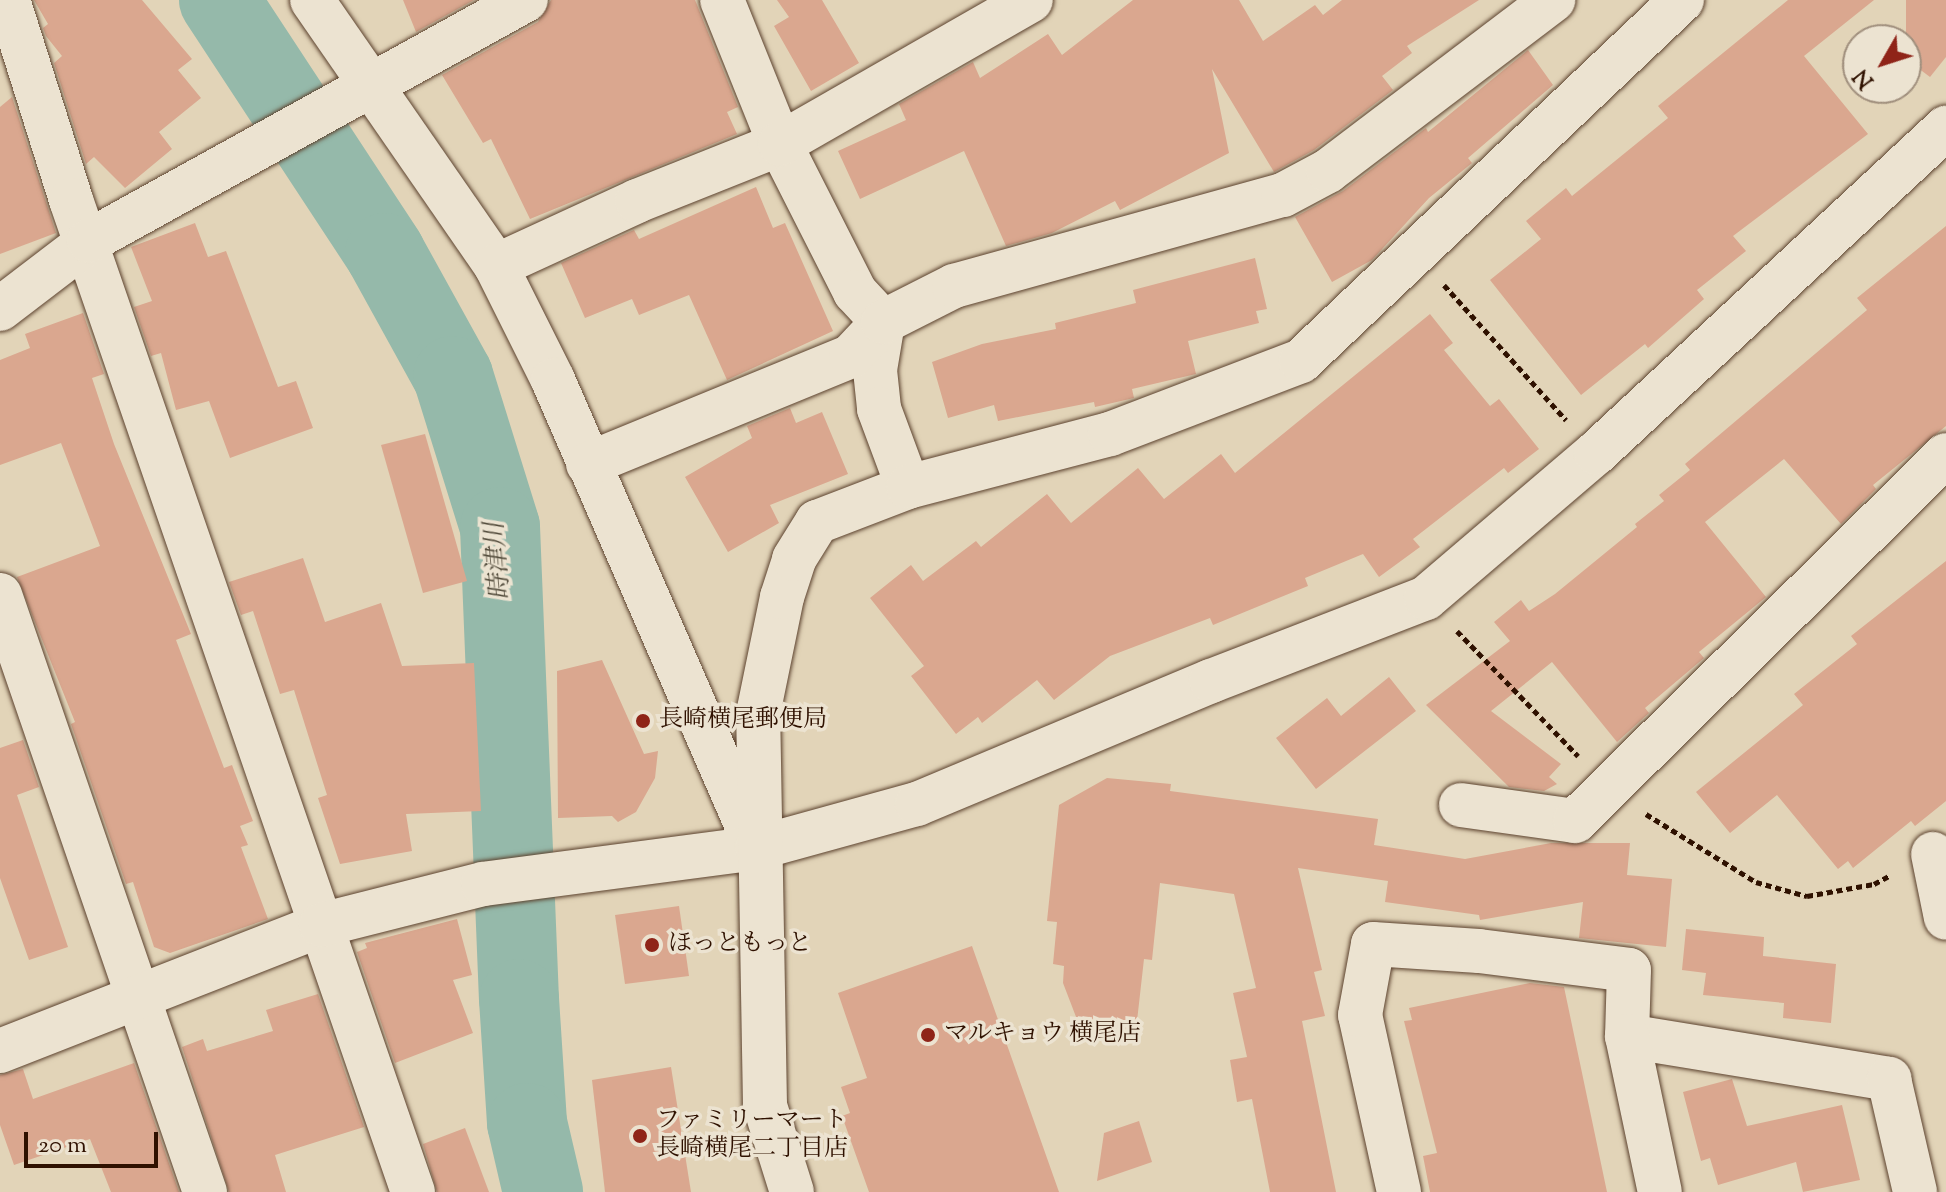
<!DOCTYPE html>
<meta charset="utf-8">
<style>
body{margin:0}
#map{position:relative;width:1946px;height:1192px;overflow:hidden;background:#e2d4b8;font-family:"Sorts Mill Goudy","Noto Serif JP",serif}
div>[style]{position:absolute}
.river>*{height:80px;margin:-40px;padding:0 40px;transform-origin:40px;border-radius:40px;background:#95b9aa}
.building>*{inset:0;background:#daa78f}
.path>*{height:5px;margin-top:-2.5px;transform-origin:0;background:repeating-linear-gradient(90deg,#2f1100 0 6px,transparent 0 10px)}
.roads{filter:drop-shadow(0 0 2px #5c422e) drop-shadow(0 0 2px #5c422e)}
.minor>*{height:44px;margin:-22px;padding:0 22px;transform-origin:22px;border-radius:22px;background:#ece3d1}
.dots>*{width:22px;height:22px;translate:-50% -50%;box-sizing:border-box;border:4px solid #ece3d1;border-radius:50%}
span{translate:-50% -50%;white-space:nowrap;text-align:center;line-height:1.15;-webkit-text-stroke:7px #ece3d1;paint-order:stroke}
.poi-label{font-size:24px;color:#2f1100}
.left{translate:0 -50%;text-align:left}
.water-label{font-size:26px;color:#534c3c;font-style:italic}
.north{position:absolute;left:1842px;top:24px;width:80px;height:80px;box-sizing:border-box;background:#ece3d1;border:2px solid #a08f7d;border-radius:50%;rotate:231deg;font-size:22px;font-weight:700;line-height:32px;text-align:center;color:#2f1100}
.north::after{content:'';display:block;margin:auto;width:28px;height:36px;background:#8f2418;clip-path:polygon(50% 0,100% 100%,50% 72%,0 100%)}
.scale{position:absolute;left:24px;top:1132px;width:134px;height:36px;box-sizing:border-box;border:4px solid #2f1100;border-top:0;padding-left:10px;font-size:24px;line-height:28px;white-space:nowrap;color:#2f1100;-webkit-text-stroke:6px #ece3d1;paint-order:stroke}
</style>
<div id="map">
<div class="river">
<div style="left:219px;top:0;width:303px;rotate:56.7deg"></div>
<div style="left:385px;top:253px;width:141px;rotate:61.1deg"></div>
<div style="left:453px;top:376px;width:158px;rotate:72.7deg"></div>
<div style="left:500px;top:527px;width:472px;rotate:87.7deg"></div>
<div style="left:519px;top:999px;width:124px;rotate:86.3deg"></div>
<div style="left:527px;top:1123px;width:71px;rotate:76.9deg"></div>
</div>
<div class="building">
<div style="clip-path:polygon(34px 0,142px 0,192px 59px,178px 70px,201px 98px,159px 132px,172px 149px,125px 188px,94px 157px,86px 164px,54px 63px,62px 56px,46px 36px,43px 28px,48px 24px)"></div>
<div style="clip-path:polygon(403px 0,474px 0,416px 32px)"></div>
<div style="clip-path:polygon(551px 0,695px 0,738px 107px,727px 112px,737px 134px,530px 219px,491px 139px,483px 143px,442px 75px,538px 22px)"></div>
<div style="clip-path:polygon(777px 0,822px 0,859px 63px,811px 91px,774px 26px,789px 17px)"></div>
<div style="clip-path:polygon(1133px 0,1239px 0,1263px 41px,1315px 5px,1323px 15px,1342px 0,1479px 0,1407px 46px,1412px 53px,1382px 76px,1393px 90px,1314px 150px,1274px 172px,1212px 69px,1229px 153px,1120px 210px,1115px 201px,1052px 233px,1006px 246px,964px 151px,860px 199px,838px 151px,906px 120px,899px 104px,973px 62px,980px 78px,1048px 34px,1062px 55px)"></div>
<div style="clip-path:polygon(1788px 0,1874px 0,1804px 56px,1868px 134px,1733px 236px,1746px 251px,1697px 290px,1704px 299px,1648px 348px,1645px 344px,1581px 395px,1490px 280px,1541px 239px,1526px 221px,1566px 188px,1572px 196px,1668px 118px,1658px 106px)"></div>
<div style="clip-path:polygon(1906px 0,1946px 0,1946px 57px,1930px 77px,1906px 59px)"></div>
<div style="clip-path:polygon(1528px 50px,1553px 85px,1468px 158px,1472px 163px,1429px 198px,1372px 260px,1332px 282px,1295px 217px,1343px 191px,1426px 128px,1428px 132px)"></div>
<div style="clip-path:polygon(12px 97px,56px 233px,0 254px,0 107px)"></div>
<div style="clip-path:polygon(756px 187px,773px 228px,785px 223px,833px 331px,727px 380px,689px 295px,639px 315px,632px 299px,585px 318px,561px 263px,634px 230px,639px 239px)"></div>
<div style="clip-path:polygon(195px 223px,208px 257px,226px 251px,278px 387px,296px 381px,313px 428px,230px 458px,209px 401px,176px 410px,161px 353px,151px 356px,134px 307px,152px 301px,131px 247px)"></div>
<div style="clip-path:polygon(1946px 226px,1946px 426px,1873px 485px,1876px 489px,1841px 524px,1784px 459px,1705px 522px,1766px 597px,1699px 652px,1704px 658px,1645px 708px,1649px 713px,1617px 742px,1552px 662px,1491px 711px,1561px 764px,1549px 777px,1557px 784px,1544px 791px,1509px 787px,1426px 705px,1510px 641px,1494px 622px,1521px 600px,1529px 611px,1555px 594px,1637px 527px,1635px 524px,1664px 501px,1659px 495px,1690px 470px,1685px 464px,1867px 310px,1857px 298px)"></div>
<div style="clip-path:polygon(1255px 258px,1267px 309px,1256px 311px,1259px 323px,1188px 341px,1196px 374px,1132px 389px,1134px 398px,1095px 407px,1094px 402px,998px 421px,994px 405px,948px 418px,932px 362px,982px 344px,1056px 329px,1055px 323px,1136px 303px,1133px 290px)"></div>
<div style="clip-path:polygon(83px 313px,104px 374px,92px 378px,114px 444px,191px 634px,176px 640px,224px 768px,232px 765px,253px 821px,240px 826px,248px 845px,241px 847px,268px 919px,170px 953px,154px 947px,133px 882px,126px 884px,71px 724px,75px 722px,17px 577px,100px 546px,61px 443px,0 465px,0 360px,30px 348px,25px 334px)"></div>
<div style="clip-path:polygon(1430px 314px,1453px 343px,1444px 350px,1490px 406px,1499px 399px,1539px 449px,1508px 473px,1504px 468px,1413px 539px,1420px 547px,1379px 577px,1363px 554px,1305px 578px,1308px 586px,1213px 625px,1210px 618px,1110px 656px,1054px 700px,1037px 680px,982px 723px,978px 717px,956px 734px,911px 676px,924px 666px,870px 598px,911px 565px,923px 581px,976px 541px,981px 547px,1047px 494px,1071px 523px,1138px 468px,1164px 499px,1221px 454px,1235px 473px)"></div>
<div style="clip-path:polygon(790px 408px,796px 423px,822px 412px,848px 474px,770px 505px,779px 523px,728px 552px,685px 477px,752px 438px,747px 426px)"></div>
<div style="clip-path:polygon(425px 434px,467px 581px,423px 593px,381px 445px)"></div>
<div style="clip-path:polygon(303px 558px,325px 622px,381px 603px,402px 666px,474px 663px,481px 811px,406px 814px,412px 851px,340px 864px,318px 798px,327px 795px,294px 690px,280px 694px,253px 611px,241px 615px,229px 582px)"></div>
<div style="clip-path:polygon(1946px 561px,1946px 801px,1915px 826px,1911px 821px,1853px 868px,1848px 861px,1838px 869px,1777px 795px,1730px 833px,1696px 792px,1803px 705px,1794px 694px,1857px 644px,1851px 636px)"></div>
<div style="clip-path:polygon(602px 660px,644px 754px,658px 751px,655px 778px,636px 812px,618px 822px,612px 816px,558px 818px,557px 671px)"></div>
<div style="clip-path:polygon(1389px 677px,1416px 711px,1316px 789px,1276px 738px,1327px 698px,1341px 716px)"></div>
<div style="clip-path:polygon(23px 740px,39px 787px,17px 795px,68px 947px,29px 960px,0 878px,0 748px)"></div>
<div style="clip-path:polygon(1107px 778px,1171px 784px,1170px 791px,1378px 819px,1374px 845px,1465px 859px,1551px 843px,1630px 843px,1627px 875px,1672px 879px,1666px 947px,1579px 938px,1583px 902px,1480px 920px,1479px 915px,1385px 902px,1388px 881px,1298px 868px,1322px 970px,1314px 972px,1325px 1016px,1302px 1021px,1336px 1192px,1270px 1192px,1252px 1099px,1237px 1102px,1230px 1060px,1247px 1057px,1233px 993px,1256px 988px,1234px 894px,1160px 883px,1152px 960px,1144px 959px,1136px 1030px,1078px 1022px,1063px 983px,1064px 966px,1053px 964px,1057px 922px,1047px 921px,1059px 805px)"></div>
<div style="clip-path:polygon(679px 906px,689px 976px,625px 984px,615px 915px)"></div>
<div style="clip-path:polygon(457px 919px,472px 975px,453px 980px,473px 1033px,395px 1063px,357px 952px,367px 948px,365px 943px)"></div>
<div style="clip-path:polygon(1686px 929px,1764px 937px,1763px 956px,1836px 964px,1831px 1023px,1783px 1018px,1784px 1003px,1703px 995px,1706px 973px,1682px 970px)"></div>
<div style="clip-path:polygon(972px 946px,1059px 1192px,869px 1192px,842px 1116px,850px 1113px,841px 1087px,867px 1078px,838px 993px)"></div>
<div style="clip-path:polygon(1530px 983px,1564px 987px,1607px 1192px,1430px 1192px,1423px 1156px,1437px 1153px,1404px 1021px,1412px 1020px,1409px 1008px)"></div>
<div style="clip-path:polygon(318px 994px,364px 1127px,275px 1155px,286px 1192px,229px 1192px,182px 1047px,203px 1039px,207px 1051px,273px 1031px,266px 1010px)"></div>
<div style="clip-path:polygon(134px 1063px,179px 1192px,111px 1192px,90px 1139px,14px 1165px,0 1125px,0 1075px,23px 1069px,33px 1099px)"></div>
<div style="clip-path:polygon(671px 1067px,691px 1192px,605px 1192px,592px 1080px)"></div>
<div style="clip-path:polygon(1732px 1079px,1747px 1126px,1842px 1105px,1860px 1180px,1803px 1192px,1796px 1162px,1718px 1185px,1710px 1158px,1701px 1161px,1683px 1092px)"></div>
<div style="clip-path:polygon(1139px 1121px,1152px 1162px,1097px 1181px,1104px 1133px)"></div>
<div style="clip-path:polygon(465px 1128px,489px 1192px,437px 1192px,423px 1144px)"></div>
</div>
<div class="path">
<div style="left:1444px;top:285px;width:182px;rotate:47.9deg"></div>
<div style="left:1457px;top:631px;width:174px;rotate:45.9deg"></div>
<div style="left:1646px;top:814px;width:129px;rotate:31.7deg"></div>
<div style="left:1756px;top:882px;width:53px;rotate:15.4deg"></div>
<div style="left:1807px;top:896px;width:68px;rotate:-10.2deg"></div>
<div style="left:1874px;top:884px;width:19px;rotate:-28deg"></div>
</div>
<div class="roads">
<div class="minor">
<div style="left:8px;top:0;width:210px;rotate:72.5deg"></div>
<div style="left:71px;top:200px;width:1049px;rotate:70.98deg"></div>
<div style="left:312px;top:0;width:323px;rotate:55.3deg"></div>
<div style="left:496px;top:266px;width:127px;rotate:63.4deg"></div>
<div style="left:553px;top:380px;width:494px;rotate:66.5deg"></div>
<div style="left:722px;top:0;width:155px;rotate:68.1deg"></div>
<div style="left:780px;top:144px;width:166px;rotate:63.1deg"></div>
<div style="left:855px;top:292px;width:41px;rotate:47deg"></div>
<div style="left:883px;top:322px;width:49px;rotate:99.5deg"></div>
<div style="left:875px;top:370px;width:39px;rotate:84deg"></div>
<div style="left:879px;top:409px;width:83px;rotate:69.6deg"></div>
<div style="left:496px;top:266px;width:155px;rotate:-24.7deg"></div>
<div style="left:637px;top:201px;width:154px;rotate:-21.7deg"></div>
<div style="left:780px;top:144px;width:289px;rotate:-29.8deg"></div>
<div style="left:0;top:309px;width:112px;rotate:-37.4deg"></div>
<div style="left:89px;top:241px;width:499px;rotate:-28.9deg"></div>
<div style="left:588px;top:464px;width:284px;rotate:-22.3deg"></div>
<div style="left:851px;top:356px;width:47px;rotate:-46.7deg"></div>
<div style="left:883px;top:322px;width:80px;rotate:-26.9deg"></div>
<div style="left:954px;top:286px;width:341px;rotate:-15.5deg"></div>
<div style="left:1283px;top:195px;width:51px;rotate:-28.1deg"></div>
<div style="left:1328px;top:171px;width:283px;rotate:-37.2deg"></div>
<div style="left:0;top:595px;width:631px;rotate:71.05deg"></div>
<div style="left:1461px;top:805px;width:115px;rotate:8deg"></div>
<div style="left:1575px;top:821px;width:521px;rotate:-44.61deg"></div>
<div style="left:1933px;top:854px;width:65px;rotate:78.5deg"></div>
<div style="left:1627px;top:1036px;width:266px;rotate:9.3deg"></div>
<div style="left:1889px;top:1079px;width:116px;rotate:77deg"></div>
<div style="left:0;top:1051px;width:345px;rotate:-21.4deg"></div>
<div style="left:321px;top:925px;width:167px;rotate:-14.2deg"></div>
<div style="left:483px;top:884px;width:276px;rotate:-7.5deg"></div>
<div style="left:757px;top:848px;width:166px;rotate:-15.4deg"></div>
<div style="left:917px;top:804px;width:319px;rotate:-22.7deg"></div>
<div style="left:1211px;top:681px;width:230px;rotate:-21.1deg"></div>
<div style="left:1426px;top:598px;width:223px;rotate:-40.5deg"></div>
<div style="left:1596px;top:453px;width:478px;rotate:-42.9deg"></div>
<div style="left:792px;top:1192px;width:90px;rotate:-107.4deg"></div>
<div style="left:765px;top:1106px;width:392px;rotate:-91deg"></div>
<div style="left:758px;top:714px;width:119px;rotate:-78.4deg"></div>
<div style="left:782px;top:597px;width:40px;rotate:-72deg"></div>
<div style="left:794px;top:559px;width:44px;rotate:-58.1deg"></div>
<div style="left:817px;top:522px;width:97px;rotate:-21deg"></div>
<div style="left:908px;top:487px;width:209px;rotate:-14.7deg"></div>
<div style="left:1110px;top:434px;width:204px;rotate:-20.9deg"></div>
<div style="left:1301px;top:361px;width:525px;rotate:-43.46deg"></div>
<div style="left:1399px;top:1192px;width:181px;rotate:-102.4deg"></div>
<div style="left:1360px;top:1015px;width:72px;rotate:-79.6deg"></div>
<div style="left:1373px;top:944px;width:106px;rotate:3.8deg"></div>
<div style="left:1479px;top:951px;width:151px;rotate:7.2deg"></div>
<div style="left:1629px;top:970px;width:66px;rotate:91.7deg"></div>
<div style="left:1627px;top:1036px;width:159px;rotate:78.1deg"></div>
</div>
</div>
<div class="dots">
<div style="left:643px;top:721px;background:#8f2418"></div>
<div style="left:652px;top:945px;background:#8f2418"></div>
<div style="left:928px;top:1035px;background:#8f2418"></div>
<div style="left:640px;top:1136px;background:#8f2418"></div>
</div>
<div class="poi-label">
<span class="left" style="left:659px;top:721px">長崎横尾郵便局</span>
<span class="left" style="left:668px;top:945px">ほっともっと</span>
<span class="left" style="left:944px;top:1035px">マルキョウ 横尾店</span>
<span class="left" style="left:656px;top:1136px">ファミリーマート<br>長崎横尾二丁目店</span>
</div>
<div class="water-label">
<span style="left:499px;top:561px;rotate:-95deg">時津川</span>
</div>
<div class="north">N</div>
<div class="scale">20 m</div>
</div>
